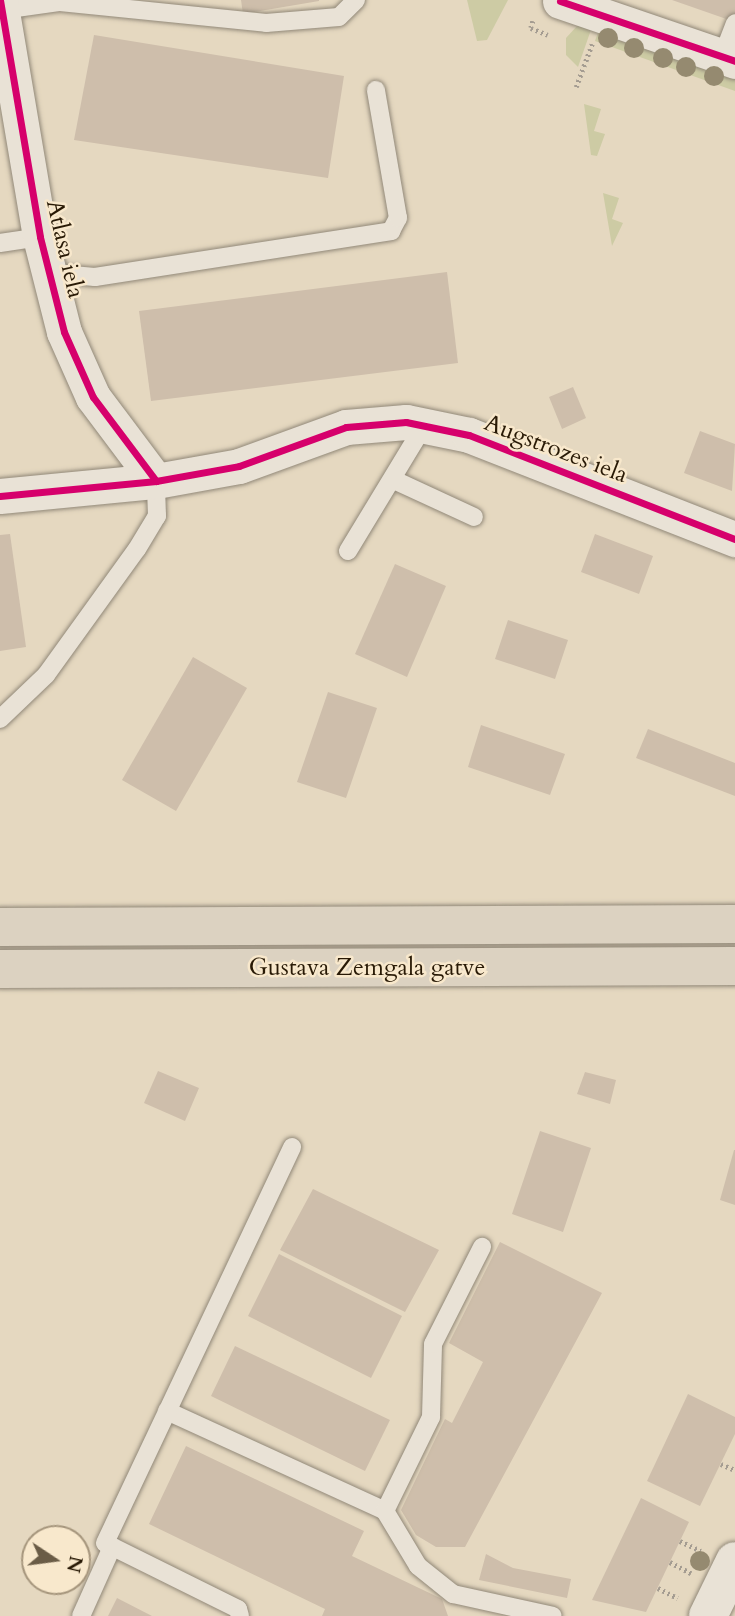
<!DOCTYPE html>
<style>
body{margin:0}
#map{position:relative;width:735px;height:1616px;overflow:hidden;background:#e5d8c0;font-family:Cardo,serif}
div>[style]{position:absolute}
.green>*{inset:0;background:#cdcba4}
.building>*{inset:0;background:#cebeab}
.path>*{height:4.5px;margin-top:-2.25px;transform-origin:0;background:repeating-linear-gradient(90deg,#a49c91 0 2px,transparent 0 5.5px)}
.roads{filter:drop-shadow(0 0 2px #918878) drop-shadow(0 0 2px #918878)}
.service>*{height:18px;margin:-9px;padding:0 9px;transform-origin:9px;border-radius:9px;background:#e9e2d6}
.minor>*{height:35px;margin:-17.5px;padding:0 17.5px;transform-origin:17.5px;border-radius:17.5px;background:#e9e2d6}
.tertiary>*{height:38px;margin:-19px;padding:0 19px;transform-origin:19px;border-radius:19px;background:#e9e2d6}
.primary>*{height:38px;margin:-19px;padding:0 19px;transform-origin:19px;border-radius:19px;background:#dcd2c1}
.cycleway>*{height:7px;margin:-3.5px;padding:0 3.5px;transform-origin:3.5px;border-radius:3.5px;background:#d6006c}
.trees>*{width:20px;height:20px;margin:-10px;border-radius:50%;background:#958a70}
span{translate:-50% -50%;white-space:nowrap;text-align:center;line-height:1.15;-webkit-text-stroke:5px #f8e8cc;paint-order:stroke}
.street-label{font-size:24px;color:#281905}
.north{position:absolute;left:21px;top:1525px;width:70px;height:70px;box-sizing:border-box;background:#f8e8cc;border:2px solid #a5957c;border-radius:50%;rotate:103deg;font-size:19px;font-weight:700;line-height:28px;text-align:center;color:#281905}
.north::after{content:'';display:block;margin:auto;width:24px;height:32px;background:#6a5c46;clip-path:polygon(50% 0,100% 100%,50% 72%,0 100%)}
</style>
<div id="map">
<div class="green">
<div style="clip-path:polygon(467px 0,508px 0,487px 40px,477px 41px)"></div>
<div style="clip-path:polygon(593px 24px,578px 67px,566px 55px,566px 38px,577px 26px)"></div>
<div style="clip-path:polygon(600px 27px,735px 74px,735px 91px,595px 41px)"></div>
<div style="clip-path:polygon(584px 104px,601px 109px,594px 131px,605px 134px,597px 156px,591px 155px)"></div>
<div style="clip-path:polygon(603px 193px,619px 198px,612px 219px,623px 223px,612px 246px)"></div>
</div>
<div class="building">
<div style="clip-path:polygon(241px 0,319px 0,319px 1px,243px 14px)"></div>
<div style="clip-path:polygon(672px 0,735px 0,735px 22px)"></div>
<div style="clip-path:polygon(94px 35px,344px 76px,328px 178px,74px 140px)"></div>
<div style="clip-path:polygon(447px 272px,458px 363px,151px 401px,139px 311px)"></div>
<div style="clip-path:polygon(573px 387px,586px 418px,562px 429px,549px 397px)"></div>
<div style="clip-path:polygon(700px 431px,735px 444px,732px 491px,684px 473px)"></div>
<div style="clip-path:polygon(10px 534px,26px 647px,0 651px,0 535px)"></div>
<div style="clip-path:polygon(595px 534px,653px 556px,639px 594px,581px 572px)"></div>
<div style="clip-path:polygon(395px 564px,446px 586px,407px 677px,355px 654px)"></div>
<div style="clip-path:polygon(508px 620px,568px 640px,555px 679px,495px 659px)"></div>
<div style="clip-path:polygon(193px 657px,247px 688px,176px 811px,122px 780px)"></div>
<div style="clip-path:polygon(328px 692px,377px 708px,346px 798px,297px 782px)"></div>
<div style="clip-path:polygon(481px 725px,565px 754px,550px 795px,468px 767px)"></div>
<div style="clip-path:polygon(648px 729px,735px 763px,735px 796px,636px 758px)"></div>
<div style="clip-path:polygon(158px 1071px,199px 1088px,185px 1121px,144px 1103px)"></div>
<div style="clip-path:polygon(585px 1072px,616px 1080px,610px 1104px,577px 1094px)"></div>
<div style="clip-path:polygon(540px 1131px,591px 1148px,563px 1232px,512px 1214px)"></div>
<div style="clip-path:polygon(734px 1150px,735px 1150px,735px 1205px,720px 1200px)"></div>
<div style="clip-path:polygon(313px 1189px,439px 1250px,405px 1312px,280px 1250px)"></div>
<div style="clip-path:polygon(500px 1242px,602px 1293px,465px 1547px,436px 1547px,416px 1535px,401px 1510px,445px 1419px,452px 1423px,483px 1362px,449px 1343px)"></div>
<div style="clip-path:polygon(279px 1254px,402px 1316px,371px 1378px,248px 1316px)"></div>
<div style="clip-path:polygon(235px 1346px,390px 1420px,365px 1471px,211px 1396px)"></div>
<div style="clip-path:polygon(688px 1394px,735px 1417px,735px 1434px,700px 1506px,647px 1481px)"></div>
<div style="clip-path:polygon(186px 1446px,364px 1531px,352px 1556px,442px 1599px,448px 1616px,322px 1616px,325px 1609px,149px 1524px)"></div>
<div style="clip-path:polygon(641px 1498px,689px 1522px,646px 1612px,592px 1600px)"></div>
<div style="clip-path:polygon(486px 1554px,513px 1568px,571px 1579px,567px 1598px,479px 1580px)"></div>
<div style="clip-path:polygon(117px 1598px,152px 1616px,108px 1616px)"></div>
</div>
<div class="path">
<div style="left:533px;top:21px;width:7px;rotate:106deg"></div>
<div style="left:531px;top:28px;width:18px;rotate:22deg"></div>
<div style="left:576px;top:87px;width:46px;rotate:-69.6deg"></div>
<div style="left:721px;top:1464px;width:15px;rotate:23deg"></div>
<div style="left:680px;top:1541px;width:23px;rotate:25deg"></div>
<div style="left:670px;top:1562px;width:24px;rotate:28deg"></div>
<div style="left:658px;top:1588px;width:22px;rotate:27deg"></div>
</div>
<div class="roads">
<div class="service">
<div style="left:2px;top:10px;width:59px;rotate:-7.9deg"></div>
<div style="left:60px;top:2px;width:207px;rotate:5.8deg"></div>
<div style="left:266px;top:23px;width:73px;rotate:-4.7deg"></div>
<div style="left:339px;top:17px;width:24px;rotate:-45deg"></div>
<div style="left:722px;top:57px;width:36px;rotate:-69deg"></div>
<div style="left:0;top:243px;width:40px;rotate:-8.5deg"></div>
<div style="left:49px;top:273px;width:46px;rotate:5deg"></div>
<div style="left:95px;top:277px;width:300px;rotate:-8.8deg"></div>
<div style="left:391px;top:231px;width:15px;rotate:-62deg"></div>
<div style="left:398px;top:218px;width:130px;rotate:-99.8deg"></div>
<div style="left:394px;top:480px;width:88px;rotate:24.8deg"></div>
<div style="left:348px;top:551px;width:149px;rotate:-58.8deg"></div>
<div style="left:0;top:719px;width:64px;rotate:-43.7deg"></div>
<div style="left:46px;top:675px;width:155px;rotate:-54.2deg"></div>
<div style="left:137px;top:549px;width:39px;rotate:-59deg"></div>
<div style="left:157px;top:516px;width:35px;rotate:-92deg"></div>
<div style="left:167px;top:1411px;width:240px;rotate:24.6deg"></div>
<div style="left:385px;top:1511px;width:64px;rotate:59deg"></div>
<div style="left:418px;top:1566px;width:45px;rotate:38.7deg"></div>
<div style="left:453px;top:1594px;width:102px;rotate:12.4deg"></div>
<div style="left:385px;top:1511px;width:105px;rotate:-63.9deg"></div>
<div style="left:431px;top:1417px;width:73px;rotate:-88.4deg"></div>
<div style="left:433px;top:1344px;width:109px;rotate:-63.2deg"></div>
<div style="left:81px;top:1616px;width:76px;rotate:-65.8deg"></div>
<div style="left:240px;top:1616px;width:7px;rotate:-106deg"></div>
<div style="left:238px;top:1609px;width:148px;rotate:-153.6deg"></div>
<div style="left:105px;top:1543px;width:438px;rotate:-64.7deg"></div>
</div>
<div class="minor">
<div style="left:0;top:0;width:240px;rotate:80.4deg"></div>
<div style="left:40px;top:237px;width:98px;rotate:75.8deg"></div>
<div style="left:64px;top:332px;width:71px;rotate:66deg"></div>
<div style="left:93px;top:397px;width:105px;rotate:53.1deg"></div>
<div style="left:560px;top:1px;width:185px;rotate:18.9deg"></div>
<div style="left:0;top:496px;width:157px;rotate:-5.5deg"></div>
<div style="left:156px;top:481px;width:84px;rotate:-10.2deg"></div>
<div style="left:239px;top:466px;width:114px;rotate:-20deg"></div>
<div style="left:346px;top:427px;width:60px;rotate:-4.8deg"></div>
<div style="left:406px;top:422px;width:64px;rotate:11.7deg"></div>
<div style="left:469px;top:435px;width:286px;rotate:21.4deg"></div>
</div>
<div class="tertiary">
<div style="left:708px;top:1616px;width:61px;rotate:-63.9deg"></div>
</div>
<div class="primary">
<div style="left:0;top:927px;width:735px;rotate:-0.23deg"></div>
<div style="left:0;top:969px;width:735px;rotate:-0.23deg"></div>
</div>
</div>
<div class="cycleway">
<div style="left:0;top:0;width:240px;rotate:80.4deg"></div>
<div style="left:40px;top:237px;width:98px;rotate:75.8deg"></div>
<div style="left:64px;top:332px;width:71px;rotate:66deg"></div>
<div style="left:93px;top:397px;width:105px;rotate:53.1deg"></div>
<div style="left:560px;top:1px;width:185px;rotate:18.9deg"></div>
<div style="left:0;top:496px;width:157px;rotate:-5.5deg"></div>
<div style="left:156px;top:481px;width:84px;rotate:-10.2deg"></div>
<div style="left:239px;top:466px;width:114px;rotate:-20deg"></div>
<div style="left:346px;top:427px;width:60px;rotate:-4.8deg"></div>
<div style="left:406px;top:422px;width:64px;rotate:11.7deg"></div>
<div style="left:469px;top:435px;width:286px;rotate:21.4deg"></div>
</div>
<div class="trees">
<div style="left:608px;top:38px"></div>
<div style="left:634px;top:48px"></div>
<div style="left:663px;top:58px"></div>
<div style="left:686px;top:67px"></div>
<div style="left:714px;top:76px"></div>
<div style="left:700px;top:1561px"></div>
</div>
<div class="street-label">
<span style="left:65px;top:249px;rotate:77deg">Atlasa iela</span>
<span style="left:556px;top:449px;rotate:21deg">Augstrozes iela</span>
<span style="left:367px;top:968px">Gustava Zemgala gatve</span>
</div>
<div class="north">N</div>
</div>
